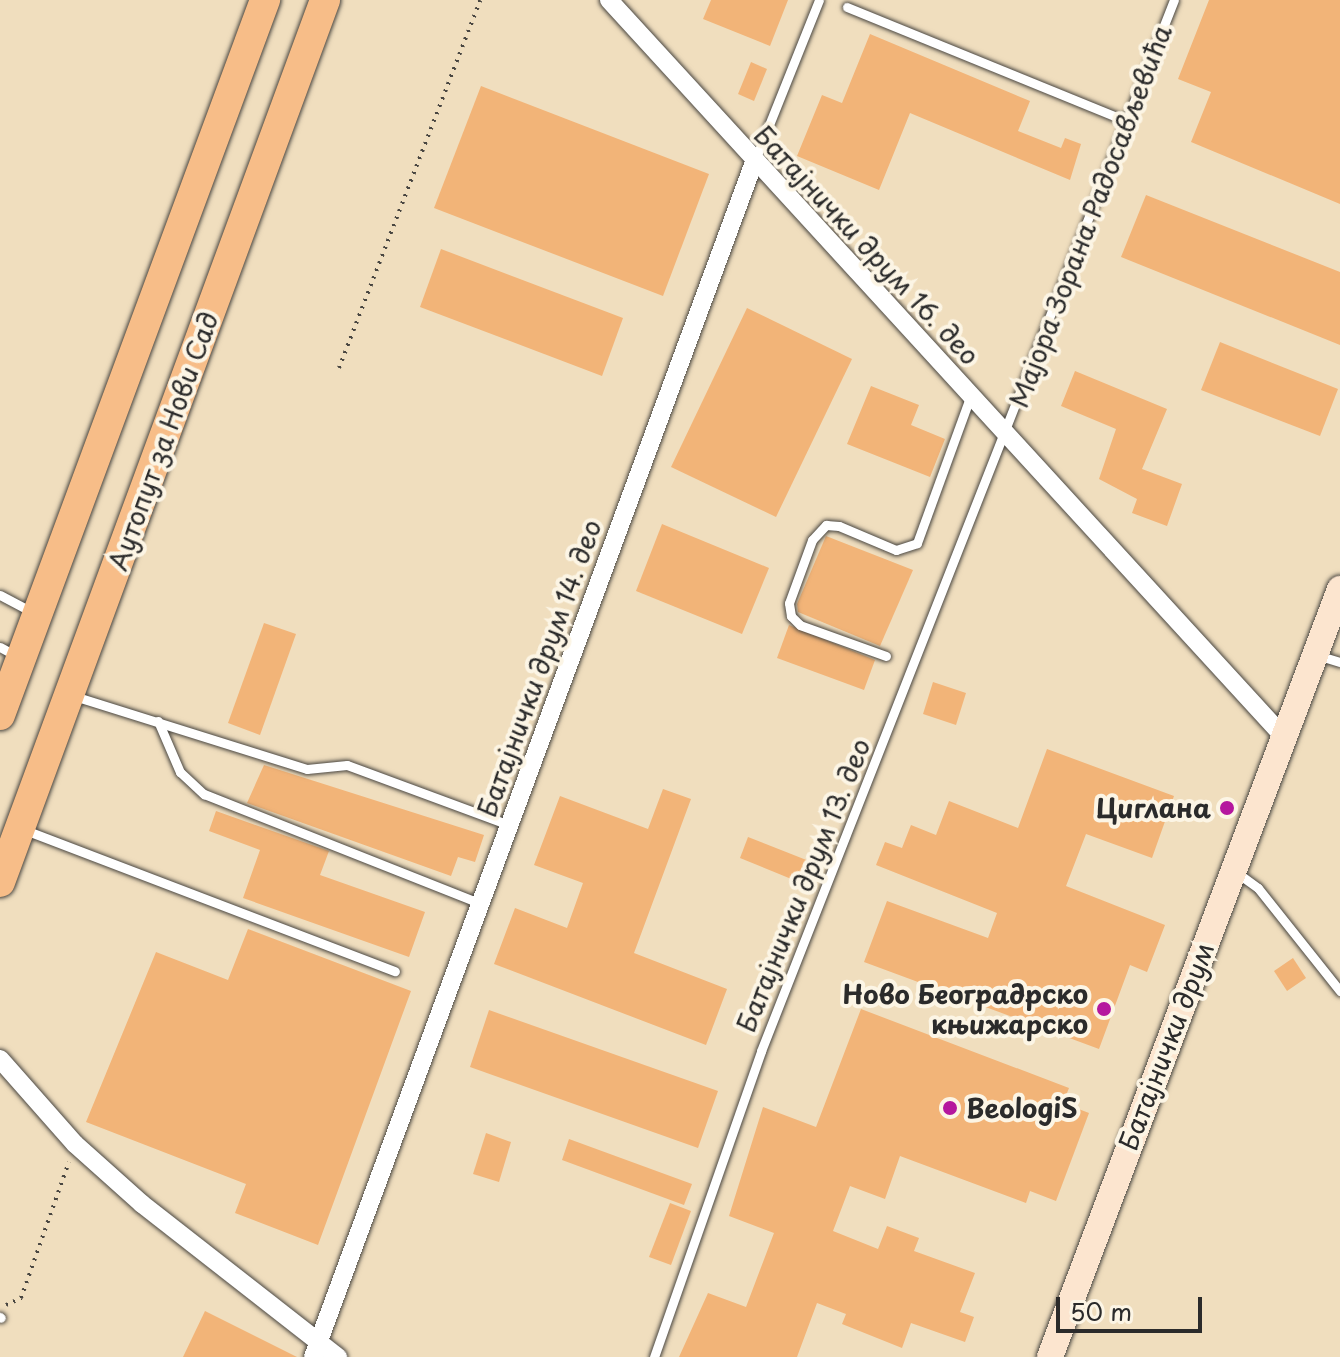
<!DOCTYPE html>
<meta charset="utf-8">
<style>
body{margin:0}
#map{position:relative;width:1340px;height:1357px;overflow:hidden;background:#f0debe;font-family:"Playpen Sans",sans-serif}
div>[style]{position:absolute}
.building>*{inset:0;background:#f2b478}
.path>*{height:4px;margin-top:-2px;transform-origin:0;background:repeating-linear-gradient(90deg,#494641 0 2px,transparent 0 8px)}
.roads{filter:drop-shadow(0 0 2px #494641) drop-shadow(0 0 2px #494641)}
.service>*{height:9px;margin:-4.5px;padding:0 4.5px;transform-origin:4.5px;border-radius:4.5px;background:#fff}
.minor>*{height:18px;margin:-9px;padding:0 9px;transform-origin:9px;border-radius:9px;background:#fff}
.secondary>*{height:26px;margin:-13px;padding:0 13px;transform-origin:13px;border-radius:13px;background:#fce5cf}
.primary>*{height:30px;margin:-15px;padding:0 15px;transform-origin:15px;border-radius:15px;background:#f7bd88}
.dots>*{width:22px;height:22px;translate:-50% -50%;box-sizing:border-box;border:4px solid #fcf5e5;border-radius:50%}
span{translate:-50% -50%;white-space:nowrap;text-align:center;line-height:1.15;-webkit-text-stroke:8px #fcf5e5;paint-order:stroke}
.street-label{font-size:26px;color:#2b2b2b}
.poi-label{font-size:26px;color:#2b2b2b;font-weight:700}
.right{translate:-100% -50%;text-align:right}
.left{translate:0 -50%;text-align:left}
.scale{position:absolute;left:1056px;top:1297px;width:146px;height:36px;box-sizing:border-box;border:4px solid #2b2b2b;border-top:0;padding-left:10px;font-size:24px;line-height:28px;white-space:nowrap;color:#2b2b2b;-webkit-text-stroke:6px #fcf5e5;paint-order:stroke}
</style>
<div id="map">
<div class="building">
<div style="clip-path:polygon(711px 0,788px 0,770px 46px,703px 19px)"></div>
<div style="clip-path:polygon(1209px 0,1340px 0,1340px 204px,1191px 142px,1211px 92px,1178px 79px)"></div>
<div style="clip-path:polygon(870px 34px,1030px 101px,1018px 131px,1061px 148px,1065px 138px,1081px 144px,1070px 180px,910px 113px,879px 190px,797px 156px,822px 95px,842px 103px)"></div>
<div style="clip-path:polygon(751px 62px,767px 69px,754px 101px,738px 94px)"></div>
<div style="clip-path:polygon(481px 86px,709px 174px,663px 296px,434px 208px)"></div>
<div style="clip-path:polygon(1146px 195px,1340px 272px,1340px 345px,1121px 257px)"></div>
<div style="clip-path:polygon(441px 249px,623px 318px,602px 376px,420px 307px)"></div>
<div style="clip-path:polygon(747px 308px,852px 359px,776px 517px,671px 467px)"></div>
<div style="clip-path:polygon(1220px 342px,1338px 389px,1320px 436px,1201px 390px)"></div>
<div style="clip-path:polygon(1075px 371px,1167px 409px,1142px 469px,1182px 484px,1167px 526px,1132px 513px,1137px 499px,1099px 479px,1116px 429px,1061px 406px)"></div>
<div style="clip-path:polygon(871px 386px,919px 405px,911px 425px,945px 439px,930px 477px,847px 444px)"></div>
<div style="clip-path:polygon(662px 524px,769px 568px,742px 634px,636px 591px)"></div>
<div style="clip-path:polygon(826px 536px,913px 570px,880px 646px,798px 612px,797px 604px)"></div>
<div style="clip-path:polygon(264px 623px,296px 634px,260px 735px,228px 723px)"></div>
<div style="clip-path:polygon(789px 625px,875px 660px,864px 690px,777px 658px)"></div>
<div style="clip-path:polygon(933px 682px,966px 693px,956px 725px,923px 714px)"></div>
<div style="clip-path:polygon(1047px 749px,1174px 796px,1152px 858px,1086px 834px,1066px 886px,1165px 925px,1147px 972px,1130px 965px,1099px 1049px,864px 962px,887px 901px,988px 938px,997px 913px,876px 865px,885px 842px,902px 848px,911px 825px,936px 835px,949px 801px,1018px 828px)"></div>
<div style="clip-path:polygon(264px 765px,484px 835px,475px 862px,458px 857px,451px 876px,247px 803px)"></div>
<div style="clip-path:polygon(663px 789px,691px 799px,634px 953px,727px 989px,706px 1045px,494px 964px,515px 908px,567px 928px,583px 883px,534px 865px,560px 796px,648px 829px)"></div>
<div style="clip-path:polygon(216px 811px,329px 851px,320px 875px,425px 912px,409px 957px,243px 898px,260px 850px,209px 831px)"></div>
<div style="clip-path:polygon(748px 837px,814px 863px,806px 885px,740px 858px)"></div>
<div style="clip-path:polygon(248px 929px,411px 991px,318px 1245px,235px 1213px,246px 1184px,86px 1122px,156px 952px,228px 980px)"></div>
<div style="clip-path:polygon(1293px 958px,1306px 978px,1287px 991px,1274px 971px)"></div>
<div style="clip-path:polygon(861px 1009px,1069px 1088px,1063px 1103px,1089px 1113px,1056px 1201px,1030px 1191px,1026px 1203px,900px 1156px,885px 1199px,850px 1186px,833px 1231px,878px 1249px,887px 1226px,919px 1238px,914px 1251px,975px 1273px,960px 1312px,974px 1317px,965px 1342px,911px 1323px,902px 1348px,842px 1324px,846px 1314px,817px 1303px,797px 1357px,679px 1357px,708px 1293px,746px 1307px,774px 1233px,729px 1216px,763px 1107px,816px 1127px)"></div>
<div style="clip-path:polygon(489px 1010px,718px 1091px,698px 1148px,470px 1067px)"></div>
<div style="clip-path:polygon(486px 1133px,511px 1142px,499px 1182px,473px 1174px)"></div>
<div style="clip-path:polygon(569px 1139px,692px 1184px,684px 1205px,562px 1160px)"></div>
<div style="clip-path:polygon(670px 1203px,691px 1211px,671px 1265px,649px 1257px)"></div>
<div style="clip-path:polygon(205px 1311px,297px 1357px,183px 1357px)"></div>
</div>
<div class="path">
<div style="left:339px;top:368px;width:394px;rotate:-69deg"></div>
<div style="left:6px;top:1305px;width:17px;rotate:-25deg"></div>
<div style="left:21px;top:1298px;width:144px;rotate:-70.6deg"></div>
</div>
<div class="roads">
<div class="service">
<div style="left:847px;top:7px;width:301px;rotate:22.2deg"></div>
<div style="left:755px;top:160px;width:172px;rotate:-68.2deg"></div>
<div style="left:0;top:595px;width:38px;rotate:28deg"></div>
<div style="left:0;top:647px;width:21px;rotate:29deg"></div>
<div style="left:1317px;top:655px;width:24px;rotate:17deg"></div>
<div style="left:886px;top:656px;width:91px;rotate:-160.2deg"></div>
<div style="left:800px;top:625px;width:13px;rotate:-135deg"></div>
<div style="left:791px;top:616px;width:13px;rotate:-99deg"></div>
<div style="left:789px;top:603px;width:67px;rotate:-69.9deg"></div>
<div style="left:812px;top:540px;width:21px;rotate:-47deg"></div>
<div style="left:826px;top:525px;width:13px;rotate:4deg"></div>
<div style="left:839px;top:526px;width:62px;rotate:22.8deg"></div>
<div style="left:896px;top:550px;width:22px;rotate:-18deg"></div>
<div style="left:917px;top:543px;width:158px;rotate:-70deg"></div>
<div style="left:74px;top:696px;width:244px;rotate:17.4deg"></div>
<div style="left:307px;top:769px;width:40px;rotate:-5.7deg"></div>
<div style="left:347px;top:765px;width:173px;rotate:20.3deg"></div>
<div style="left:158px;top:721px;width:56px;rotate:66.7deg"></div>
<div style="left:180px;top:772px;width:33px;rotate:43deg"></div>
<div style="left:204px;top:794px;width:297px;rotate:21.6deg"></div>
<div style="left:25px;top:830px;width:396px;rotate:20.9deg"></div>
<div style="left:1236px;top:872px;width:27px;rotate:36deg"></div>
<div style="left:1258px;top:888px;width:132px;rotate:51.5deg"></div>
<div style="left:0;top:1317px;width:1px;rotate:45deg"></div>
<div style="left:654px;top:1357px;width:324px;rotate:-70.7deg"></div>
<div style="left:761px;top:1051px;width:1129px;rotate:-68.55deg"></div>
</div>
<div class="minor">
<div style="left:609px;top:0;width:998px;rotate:47.52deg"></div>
<div style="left:0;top:1059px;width:113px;rotate:48.6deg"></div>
<div style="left:75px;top:1144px;width:90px;rotate:41.8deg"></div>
<div style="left:142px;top:1204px;width:249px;rotate:38deg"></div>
<div style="left:313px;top:1357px;width:1274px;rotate:-69.74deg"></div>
</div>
<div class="secondary">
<div style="left:1050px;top:1357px;width:821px;rotate:-69.31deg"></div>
</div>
<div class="primary">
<div style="left:0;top:715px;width:763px;rotate:-69.66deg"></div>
<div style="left:0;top:882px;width:940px;rotate:-69.77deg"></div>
</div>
</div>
<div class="dots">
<div style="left:1227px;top:808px;background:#b5179e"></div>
<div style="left:1104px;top:1009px;background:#b5179e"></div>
<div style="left:950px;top:1108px;background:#b5179e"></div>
</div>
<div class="street-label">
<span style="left:1090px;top:216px;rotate:-69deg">Мајора Зорана Радосављевића</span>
<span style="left:867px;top:245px;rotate:47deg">Батајнички друм 16. део</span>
<span style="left:163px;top:441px;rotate:-70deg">Аутопут за Нови Сад</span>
<span style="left:539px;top:668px;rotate:-70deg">Батајнички друм 14. део</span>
<span style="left:803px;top:885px;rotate:-68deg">Батајнички друм 13. део</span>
<span style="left:1166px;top:1046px;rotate:-69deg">Батајнички друм</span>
</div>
<div class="poi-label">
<span class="right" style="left:1211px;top:808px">Циглана</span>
<span class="right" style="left:1088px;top:1009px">Ново Београдрско<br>књижарско</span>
<span class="left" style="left:966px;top:1108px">BeologiS</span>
</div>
<div class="scale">50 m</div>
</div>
